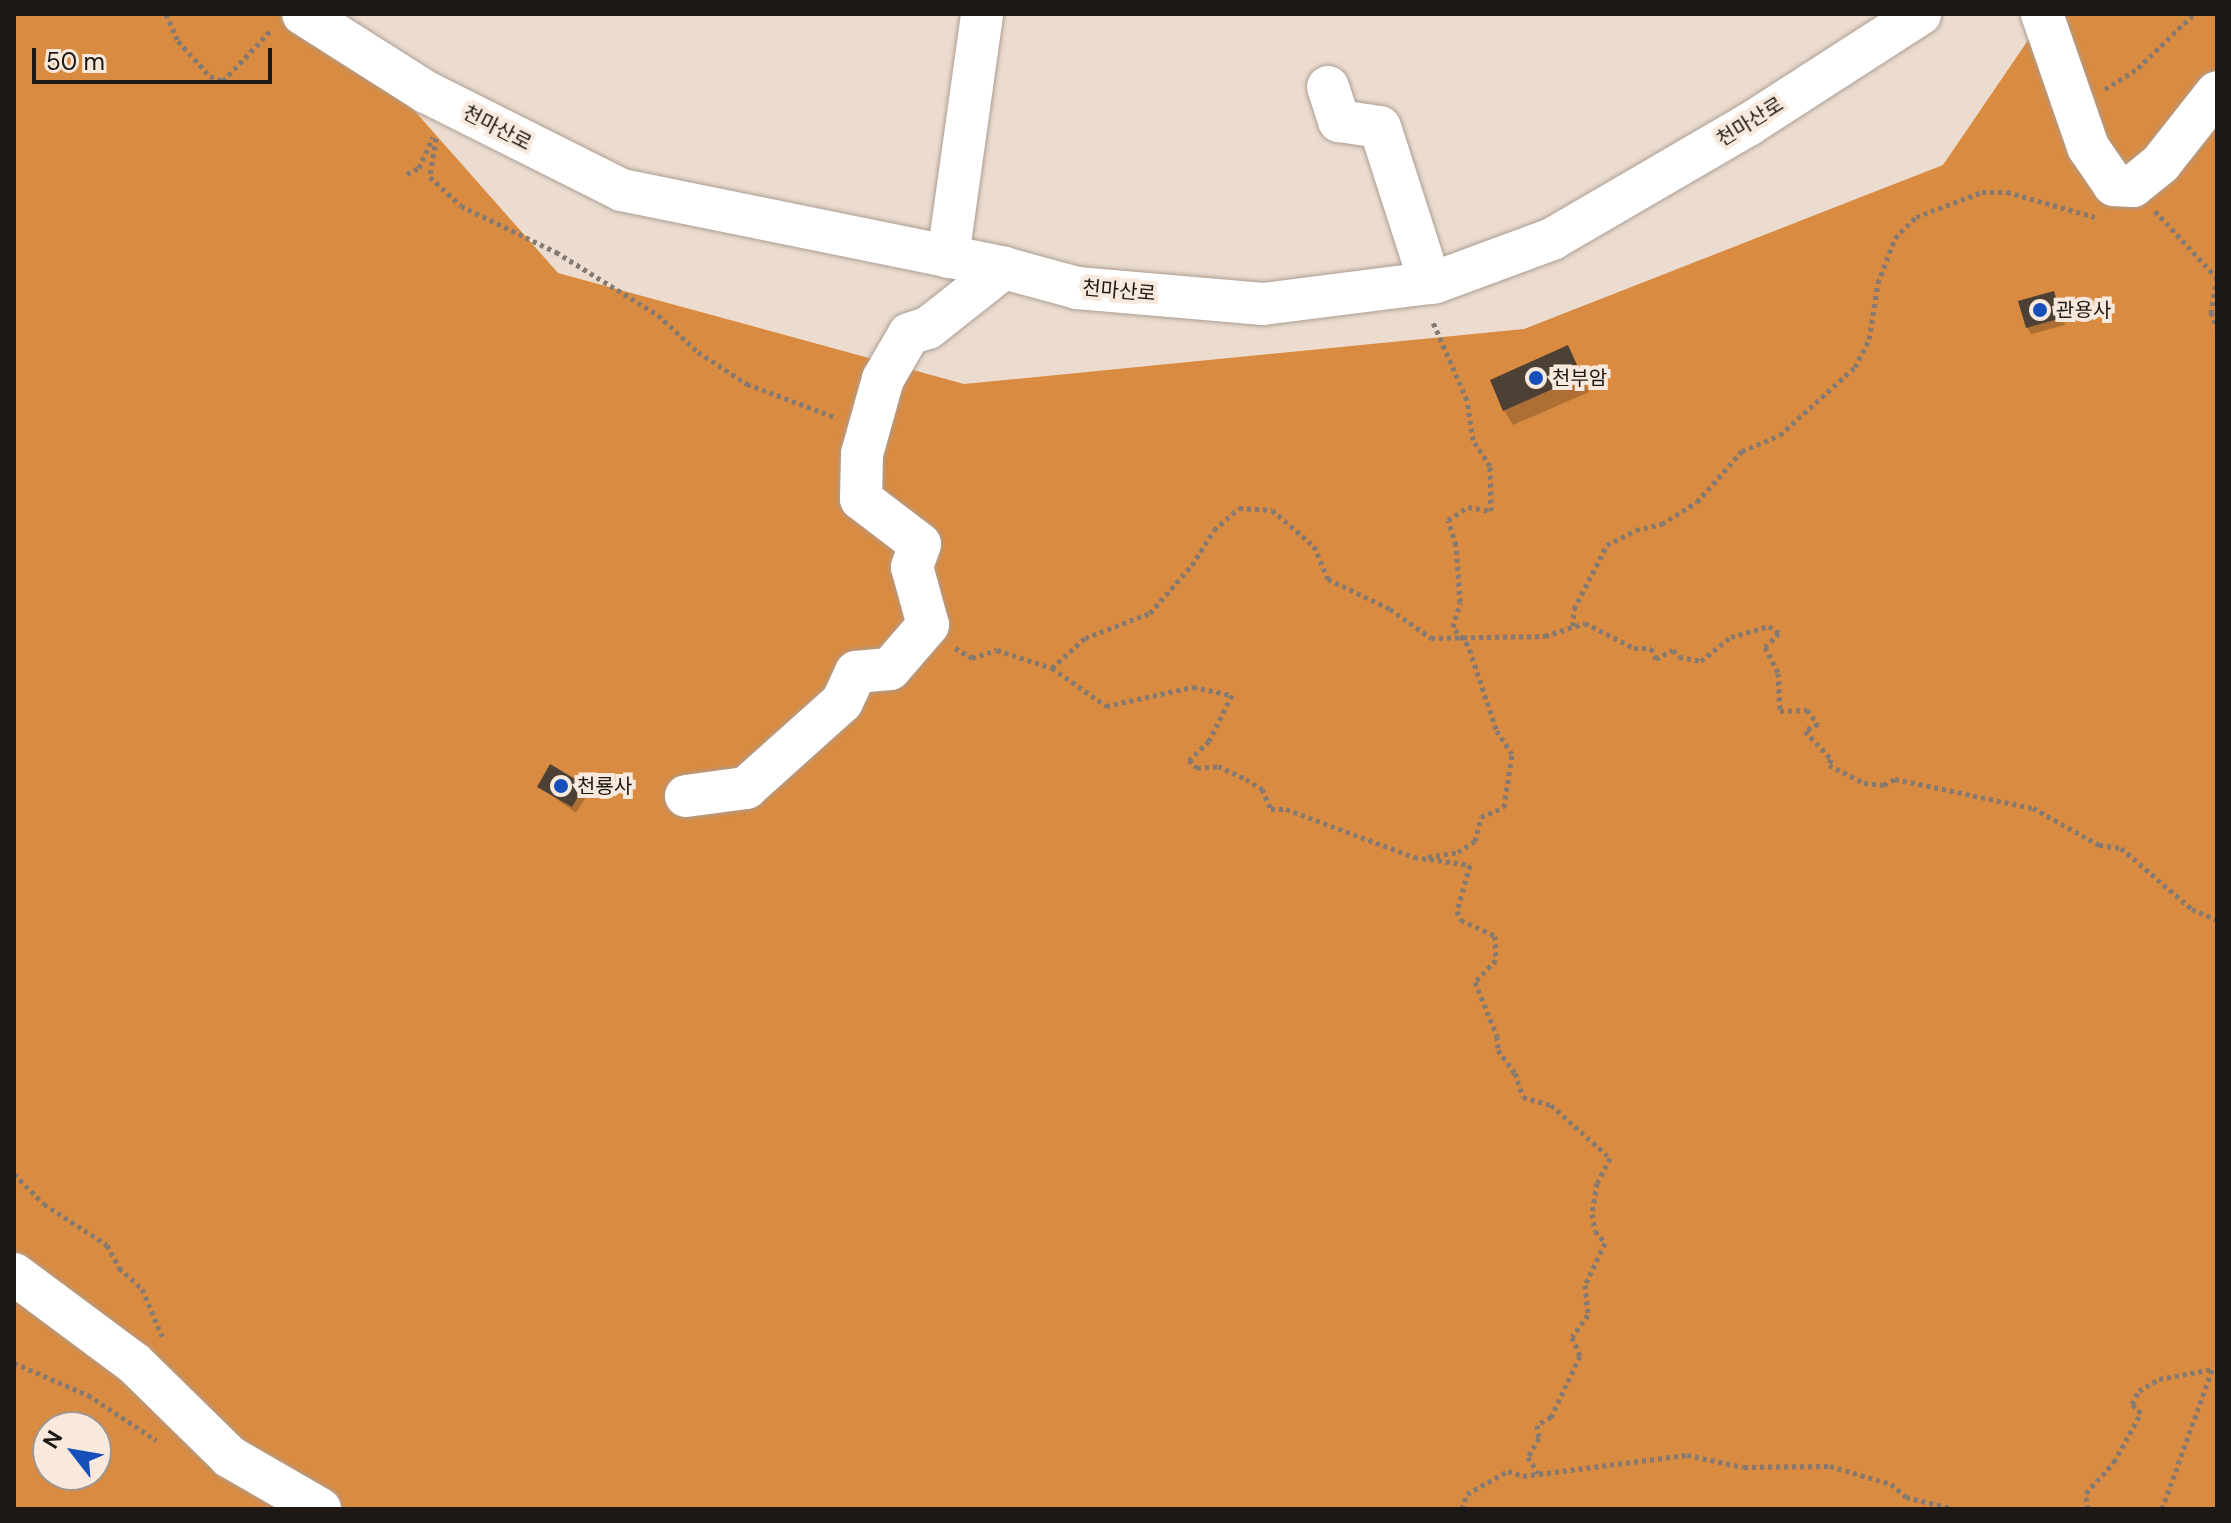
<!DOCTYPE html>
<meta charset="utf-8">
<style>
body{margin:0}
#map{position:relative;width:2231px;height:1523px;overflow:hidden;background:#ebdccf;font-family:"DM Sans","Noto Sans KR",sans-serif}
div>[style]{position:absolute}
.forest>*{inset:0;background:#d98b41}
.shadow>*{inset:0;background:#0003}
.building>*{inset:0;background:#4d4136}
.path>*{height:5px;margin-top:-2.5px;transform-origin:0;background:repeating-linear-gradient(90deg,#847a71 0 4px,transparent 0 8px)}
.roads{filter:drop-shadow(0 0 2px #ac9d92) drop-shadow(0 0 2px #ac9d92)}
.minor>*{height:42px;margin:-21px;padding:0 21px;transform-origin:21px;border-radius:21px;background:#fff}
.dots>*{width:22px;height:22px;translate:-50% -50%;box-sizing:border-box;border:4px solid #f8e9dc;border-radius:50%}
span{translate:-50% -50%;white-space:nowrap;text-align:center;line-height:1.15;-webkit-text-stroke:8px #f8e9dc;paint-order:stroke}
.street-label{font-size:20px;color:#1d1814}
.poi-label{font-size:20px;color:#1d1814}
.left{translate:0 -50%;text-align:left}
.frame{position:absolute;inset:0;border:16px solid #1d1814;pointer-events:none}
.north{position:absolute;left:32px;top:1411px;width:80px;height:80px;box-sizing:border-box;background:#f8e9dc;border:2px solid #a0958c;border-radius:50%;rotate:301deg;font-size:22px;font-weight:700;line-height:32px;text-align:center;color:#1d1814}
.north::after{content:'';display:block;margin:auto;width:28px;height:36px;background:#164eba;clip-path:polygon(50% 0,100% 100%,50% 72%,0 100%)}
.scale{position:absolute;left:32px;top:48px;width:240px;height:36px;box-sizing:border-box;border:4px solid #1d1814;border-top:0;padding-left:10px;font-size:24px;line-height:28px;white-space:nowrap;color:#1d1814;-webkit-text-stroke:6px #f8e9dc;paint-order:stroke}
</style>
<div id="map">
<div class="forest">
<div style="clip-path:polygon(evenodd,14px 14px,329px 14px,558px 273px,964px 384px,1524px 329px,1943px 165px,2046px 14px,2217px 14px,2217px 1509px,14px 1509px,14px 14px,48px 1427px,96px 1427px,96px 1475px,48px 1475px,48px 1427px)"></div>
</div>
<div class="shadow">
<div style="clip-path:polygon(2053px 293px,2065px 325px,2031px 334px,2027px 327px)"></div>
<div style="clip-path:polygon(1567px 347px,1589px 392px,1513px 425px,1504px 410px)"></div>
<div style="clip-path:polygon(540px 787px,584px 787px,588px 794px,576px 813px)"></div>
</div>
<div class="building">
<div style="clip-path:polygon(2054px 291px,2062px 318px,2026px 328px,2018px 301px)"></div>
<div style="clip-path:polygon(1568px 345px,1582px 376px,1503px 411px,1490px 380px)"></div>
<div style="clip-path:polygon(550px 764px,585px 785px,572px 807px,537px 787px)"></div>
</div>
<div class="path">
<div style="left:166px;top:14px;width:30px;rotate:66deg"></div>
<div style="left:178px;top:41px;width:47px;rotate:47.6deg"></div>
<div style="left:210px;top:76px;width:14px;rotate:21deg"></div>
<div style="left:223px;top:81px;width:71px;rotate:-46.7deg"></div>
<div style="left:2105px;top:89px;width:39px;rotate:-32deg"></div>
<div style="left:2138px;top:68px;width:78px;rotate:-44deg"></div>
<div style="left:436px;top:138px;width:39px;rotate:99deg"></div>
<div style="left:430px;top:177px;width:42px;rotate:43.1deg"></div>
<div style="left:461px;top:206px;width:106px;rotate:25.8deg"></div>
<div style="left:556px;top:252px;width:120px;rotate:31.7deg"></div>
<div style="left:658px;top:315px;width:54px;rotate:42.8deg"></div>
<div style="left:698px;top:352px;width:59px;rotate:33.1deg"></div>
<div style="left:747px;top:384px;width:96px;rotate:20.7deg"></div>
<div style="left:407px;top:174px;width:13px;rotate:-27deg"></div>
<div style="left:419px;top:168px;width:34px;rotate:-66deg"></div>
<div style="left:2155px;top:211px;width:91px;rotate:47.2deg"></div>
<div style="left:2217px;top:278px;width:35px;rotate:100deg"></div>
<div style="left:2211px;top:312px;width:17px;rotate:69deg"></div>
<div style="left:1573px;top:626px;width:17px;rotate:-87deg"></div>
<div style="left:1574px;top:609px;width:72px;rotate:-62.7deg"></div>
<div style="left:1607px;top:545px;width:33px;rotate:-27deg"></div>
<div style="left:1636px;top:530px;width:27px;rotate:-13deg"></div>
<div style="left:1662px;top:524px;width:41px;rotate:-32.2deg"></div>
<div style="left:1697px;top:502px;width:68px;rotate:-48.6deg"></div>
<div style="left:1742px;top:451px;width:41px;rotate:-22.8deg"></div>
<div style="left:1780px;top:435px;width:101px;rotate:-42.2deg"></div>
<div style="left:1855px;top:367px;width:31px;rotate:-63deg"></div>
<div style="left:1869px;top:339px;width:57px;rotate:-80.9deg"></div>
<div style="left:1878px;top:283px;width:48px;rotate:-69.3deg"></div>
<div style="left:1895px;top:238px;width:30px;rotate:-45deg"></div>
<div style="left:1916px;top:217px;width:71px;rotate:-20.7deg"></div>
<div style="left:1982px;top:192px;width:25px"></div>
<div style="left:2007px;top:192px;width:91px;rotate:15.9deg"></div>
<div style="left:955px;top:648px;width:20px;rotate:30deg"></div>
<div style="left:972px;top:658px;width:26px;rotate:-18deg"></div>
<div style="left:997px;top:650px;width:58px;rotate:18.1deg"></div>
<div style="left:1052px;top:668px;width:66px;rotate:35.1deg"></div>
<div style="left:1106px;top:706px;width:89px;rotate:-12.3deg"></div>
<div style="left:1193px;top:687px;width:40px;rotate:12deg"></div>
<div style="left:1232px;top:695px;width:51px;rotate:116.6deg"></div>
<div style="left:1209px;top:741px;width:28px;rotate:136deg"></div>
<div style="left:1189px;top:760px;width:11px;rotate:45deg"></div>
<div style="left:1197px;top:768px;width:21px;rotate:-5deg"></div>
<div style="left:1218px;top:766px;width:31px;rotate:25deg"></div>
<div style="left:1246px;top:779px;width:19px;rotate:32deg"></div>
<div style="left:1262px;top:789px;width:22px;rotate:66deg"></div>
<div style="left:1271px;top:809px;width:15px"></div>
<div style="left:1286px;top:809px;width:137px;rotate:20.6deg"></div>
<div style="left:1414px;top:857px;width:57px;rotate:8.1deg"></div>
<div style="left:1470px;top:865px;width:48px;rotate:105.8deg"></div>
<div style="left:1457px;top:911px;width:10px;rotate:66deg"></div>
<div style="left:1461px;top:920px;width:38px;rotate:25deg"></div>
<div style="left:1495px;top:936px;width:24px;rotate:88deg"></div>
<div style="left:1496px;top:960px;width:30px;rotate:134deg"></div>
<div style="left:1475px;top:982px;width:58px;rotate:67.8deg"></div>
<div style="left:1497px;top:1036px;width:14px;rotate:86deg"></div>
<div style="left:1498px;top:1050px;width:29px;rotate:54deg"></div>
<div style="left:1515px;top:1073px;width:25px;rotate:72deg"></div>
<div style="left:1523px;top:1097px;width:29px;rotate:16deg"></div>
<div style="left:1551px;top:1105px;width:79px;rotate:41.9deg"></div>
<div style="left:1610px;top:1158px;width:28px;rotate:117deg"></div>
<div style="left:1597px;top:1183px;width:31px;rotate:99deg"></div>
<div style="left:1592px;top:1214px;width:17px;rotate:80deg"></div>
<div style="left:1595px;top:1231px;width:16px;rotate:50deg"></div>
<div style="left:1605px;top:1243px;width:47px;rotate:115.5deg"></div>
<div style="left:1585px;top:1285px;width:30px;rotate:84deg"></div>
<div style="left:1588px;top:1315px;width:27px;rotate:126deg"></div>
<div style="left:1572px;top:1337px;width:21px;rotate:67deg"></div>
<div style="left:1580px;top:1356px;width:68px;rotate:115.4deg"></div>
<div style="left:1551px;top:1417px;width:16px;rotate:150deg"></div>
<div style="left:1537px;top:1425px;width:13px;rotate:81deg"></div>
<div style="left:1539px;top:1438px;width:22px;rotate:120deg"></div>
<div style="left:1528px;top:1457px;width:19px;rotate:58deg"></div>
<div style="left:1052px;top:668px;width:45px;rotate:-42.3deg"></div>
<div style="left:1085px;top:638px;width:70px;rotate:-21deg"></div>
<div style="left:1150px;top:613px;width:64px;rotate:-48.8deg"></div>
<div style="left:1192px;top:565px;width:41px;rotate:-57.8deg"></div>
<div style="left:1214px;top:530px;width:33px;rotate:-41deg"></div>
<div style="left:1239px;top:508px;width:33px;rotate:3deg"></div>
<div style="left:1272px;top:510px;width:55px;rotate:40.6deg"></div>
<div style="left:1314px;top:546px;width:36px;rotate:67deg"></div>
<div style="left:1328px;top:579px;width:69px;rotate:25.8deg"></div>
<div style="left:1390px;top:609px;width:50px;rotate:35.3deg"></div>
<div style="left:1431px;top:638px;width:114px;rotate:-1deg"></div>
<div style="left:1545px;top:636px;width:42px;rotate:-18deg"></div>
<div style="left:1585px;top:623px;width:55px;rotate:27deg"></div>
<div style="left:1634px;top:648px;width:17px"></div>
<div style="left:1651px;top:648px;width:12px;rotate:66deg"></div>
<div style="left:1656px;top:659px;width:19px;rotate:-28deg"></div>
<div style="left:1673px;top:650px;width:9px;rotate:49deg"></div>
<div style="left:1679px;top:657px;width:22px;rotate:10deg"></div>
<div style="left:1701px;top:661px;width:38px;rotate:-39deg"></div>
<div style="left:1731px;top:637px;width:40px;rotate:-16deg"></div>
<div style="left:1769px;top:626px;width:12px;rotate:35deg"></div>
<div style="left:1779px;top:633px;width:20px;rotate:135deg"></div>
<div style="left:1765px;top:647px;width:29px;rotate:63deg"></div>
<div style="left:1778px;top:673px;width:38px;rotate:87deg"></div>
<div style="left:1780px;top:711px;width:27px;rotate:-2deg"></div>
<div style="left:1807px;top:710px;width:18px;rotate:52deg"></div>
<div style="left:1818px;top:724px;width:15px;rotate:152deg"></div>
<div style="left:1805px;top:731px;width:38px;rotate:47deg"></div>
<div style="left:1831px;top:759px;width:6px;rotate:108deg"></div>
<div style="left:1829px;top:765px;width:39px;rotate:27deg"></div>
<div style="left:1864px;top:783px;width:20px;rotate:6deg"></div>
<div style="left:1884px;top:785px;width:13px;rotate:-29deg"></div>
<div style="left:1895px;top:779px;width:141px;rotate:11.9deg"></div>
<div style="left:2033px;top:808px;width:76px;rotate:29.3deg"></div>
<div style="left:2099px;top:845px;width:22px;rotate:8deg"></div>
<div style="left:2121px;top:848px;width:94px;rotate:40.7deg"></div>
<div style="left:2192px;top:909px;width:27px;rotate:24deg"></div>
<div style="left:1428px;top:857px;width:30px;rotate:-9deg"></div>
<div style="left:1458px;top:852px;width:20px;rotate:-33deg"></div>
<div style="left:1475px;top:841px;width:25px;rotate:-76deg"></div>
<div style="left:1481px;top:817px;width:25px;rotate:-23deg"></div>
<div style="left:1504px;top:807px;width:54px;rotate:-81.4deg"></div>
<div style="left:1512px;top:754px;width:30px;rotate:-123deg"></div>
<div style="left:1496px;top:729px;width:89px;rotate:-108.4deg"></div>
<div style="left:1468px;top:645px;width:23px;rotate:-130deg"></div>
<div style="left:1453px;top:627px;width:26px;rotate:-74deg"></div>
<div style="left:1460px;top:602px;width:57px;rotate:-94deg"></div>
<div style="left:1456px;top:545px;width:26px;rotate:-108deg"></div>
<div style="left:1448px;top:520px;width:24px;rotate:-33deg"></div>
<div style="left:1468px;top:507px;width:23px;rotate:10deg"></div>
<div style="left:1491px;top:511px;width:45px;rotate:-91.3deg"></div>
<div style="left:1490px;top:466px;width:31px;rotate:-123deg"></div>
<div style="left:1473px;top:440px;width:40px;rotate:-98.5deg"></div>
<div style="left:1467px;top:400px;width:87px;rotate:-113.6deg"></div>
<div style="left:14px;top:1174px;width:42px;rotate:45deg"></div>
<div style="left:44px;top:1204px;width:75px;rotate:33.1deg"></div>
<div style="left:107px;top:1245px;width:26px;rotate:62deg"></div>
<div style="left:119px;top:1268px;width:31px;rotate:42deg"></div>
<div style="left:142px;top:1289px;width:51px;rotate:66.9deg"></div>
<div style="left:14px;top:1363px;width:81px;rotate:23.4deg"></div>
<div style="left:88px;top:1395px;width:82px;rotate:33.5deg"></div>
<div style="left:1462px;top:1509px;width:16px;rotate:-72deg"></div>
<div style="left:1467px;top:1494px;width:47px;rotate:-29.3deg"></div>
<div style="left:1508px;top:1471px;width:16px;rotate:18deg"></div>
<div style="left:1523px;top:1476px;width:165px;rotate:-7.3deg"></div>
<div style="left:1687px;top:1455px;width:58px;rotate:11.9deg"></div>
<div style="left:1744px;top:1467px;width:86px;rotate:-0.7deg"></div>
<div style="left:1830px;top:1466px;width:64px;rotate:16.4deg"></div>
<div style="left:1891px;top:1484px;width:20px;rotate:41deg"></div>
<div style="left:1906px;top:1497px;width:49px;rotate:14deg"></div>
<div style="left:1956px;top:1509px;width:19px"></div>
<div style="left:2087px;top:1509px;width:16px;rotate:-94deg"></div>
<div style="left:2086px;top:1493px;width:42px;rotate:-47.9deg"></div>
<div style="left:2114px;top:1462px;width:56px;rotate:-61.1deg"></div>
<div style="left:2141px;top:1413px;width:13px;rotate:-135deg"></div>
<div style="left:2132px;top:1404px;width:15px;rotate:-62deg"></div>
<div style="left:2139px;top:1391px;width:23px;rotate:-31deg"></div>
<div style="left:2159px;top:1379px;width:55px;rotate:-10.5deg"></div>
<div style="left:2162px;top:1509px;width:148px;rotate:-70.2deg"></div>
</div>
<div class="roads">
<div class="minor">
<div style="left:303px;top:14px;width:146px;rotate:32.4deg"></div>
<div style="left:426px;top:92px;width:219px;rotate:26.6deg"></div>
<div style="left:622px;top:190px;width:390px;rotate:11.5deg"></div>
<div style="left:1004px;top:268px;width:76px;rotate:15.3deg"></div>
<div style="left:1077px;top:288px;width:187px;rotate:4.9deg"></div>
<div style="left:1263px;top:304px;width:174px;rotate:-7.2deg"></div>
<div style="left:1436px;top:282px;width:124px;rotate:-20.3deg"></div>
<div style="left:1552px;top:239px;width:227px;rotate:-30.2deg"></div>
<div style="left:1748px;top:125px;width:205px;rotate:-32.8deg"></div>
<div style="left:2042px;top:14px;width:141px;rotate:70.9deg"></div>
<div style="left:2088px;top:147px;width:46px;rotate:55.6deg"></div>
<div style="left:2114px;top:185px;width:19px;rotate:3deg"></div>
<div style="left:2133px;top:186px;width:36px;rotate:-39deg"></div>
<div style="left:2161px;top:163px;width:90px;rotate:-51.7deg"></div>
<div style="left:1328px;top:87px;width:36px;rotate:72deg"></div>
<div style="left:1339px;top:121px;width:41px;rotate:8.3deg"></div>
<div style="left:1380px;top:127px;width:164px;rotate:72.2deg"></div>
<div style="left:948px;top:257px;width:245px;rotate:-82deg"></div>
<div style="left:686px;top:796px;width:61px;rotate:-7.6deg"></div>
<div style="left:746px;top:788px;width:129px;rotate:-41.9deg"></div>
<div style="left:842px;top:702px;width:33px;rotate:-65deg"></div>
<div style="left:856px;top:672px;width:34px;rotate:-5deg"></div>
<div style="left:890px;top:669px;width:58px;rotate:-49.2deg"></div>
<div style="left:928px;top:625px;width:60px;rotate:-105.4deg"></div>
<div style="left:912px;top:567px;width:24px;rotate:-71deg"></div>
<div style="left:920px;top:544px;width:74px;rotate:-142.7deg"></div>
<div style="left:861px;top:499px;width:45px;rotate:-88.7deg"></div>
<div style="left:862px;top:454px;width:78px;rotate:-74.4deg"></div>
<div style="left:883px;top:379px;width:52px;rotate:-60deg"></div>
<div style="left:909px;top:334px;width:20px;rotate:-18deg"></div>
<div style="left:928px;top:328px;width:97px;rotate:-38.3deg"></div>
<div style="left:14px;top:1274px;width:149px;rotate:36.6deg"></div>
<div style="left:134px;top:1363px;width:134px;rotate:44.4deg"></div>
<div style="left:230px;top:1457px;width:104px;rotate:30deg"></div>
</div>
</div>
<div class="dots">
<div style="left:2040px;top:310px;background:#164eba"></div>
<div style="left:1536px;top:378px;background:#164eba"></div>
<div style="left:561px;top:786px;background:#164eba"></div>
</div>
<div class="street-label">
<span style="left:1750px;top:122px;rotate:-32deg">천마산로</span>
<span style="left:497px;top:128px;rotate:27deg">천마산로</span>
<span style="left:1119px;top:291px;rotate:5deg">천마산로</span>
</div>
<div class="poi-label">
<span class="left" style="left:2056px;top:310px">관용사</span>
<span class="left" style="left:1552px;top:378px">천부암</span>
<span class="left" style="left:577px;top:786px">천룡사</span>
</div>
<div class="frame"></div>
<div class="north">N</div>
<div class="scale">50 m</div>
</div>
